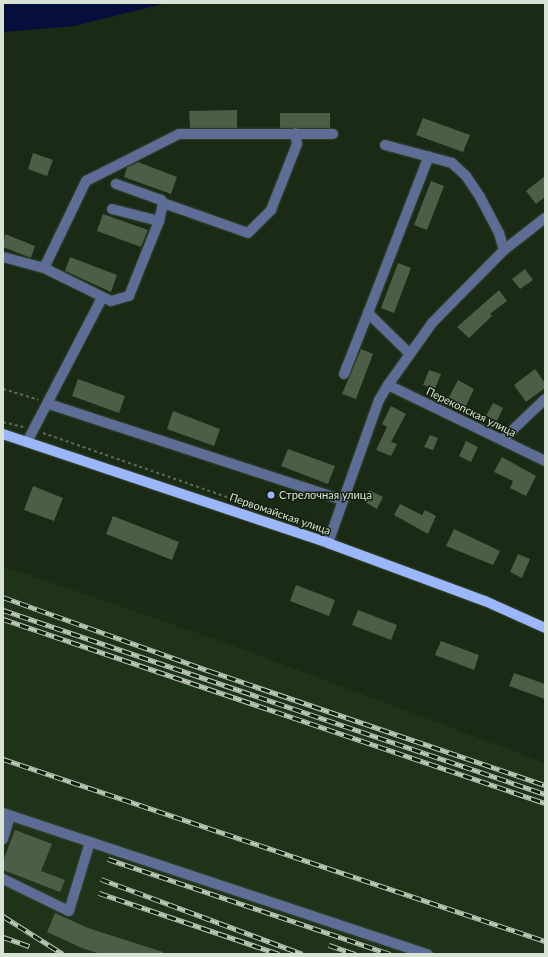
<!DOCTYPE html>
<meta charset="utf-8">
<style>
body{margin:0}
#map{position:relative;width:548px;height:957px;overflow:hidden;background:#1a2a14;font-family:Lato,sans-serif}
div>[style]{position:absolute}
.built>*{inset:0;background:#1f3318}
.water>*{inset:0;background:#060e3c}
.building>*{inset:0;background:#4c5e46}
.path>*{height:2px;margin-top:-1px;transform-origin:0;background:repeating-linear-gradient(90deg,#596754 0 3px,transparent 0 6px)}
.roads{filter:drop-shadow(0 0 1px #35442f) drop-shadow(0 0 1px #35442f)}
.minor>*{height:10px;margin:-5px;padding:0 5px;transform-origin:5px;border-radius:5px;background:#5d6d96}
.major>*{height:10px;margin:-5px;padding:0 5px;transform-origin:5px;border-radius:5px;background:#9cb7f9}
.rail>*{height:4.5px;margin-top:-2.25px;transform-origin:0;background:repeating-linear-gradient(90deg,#11200b 0 9px,#bbc6b7 0 18px);box-sizing:border-box;border-block:1px solid #bbc6b7}
.dots>*{width:11px;height:11px;translate:-50% -50%;box-sizing:border-box;border:2px solid #11200b;border-radius:50%}
span{translate:-50% -50%;white-space:nowrap;text-align:center;line-height:1.15;-webkit-text-stroke:3px #11200b;paint-order:stroke}
.street-label{font-size:11px;color:#d9e3d5}
.poi-label{font-size:11px;color:#d9e3d5}
.left{translate:0 -50%;text-align:left}
.frame{position:absolute;inset:0;border:4px solid #d9e3d5;pointer-events:none}
</style>
<div id="map">
<div class="built">
<div style="clip-path:polygon(3px 566px,221px 641px,545px 763px,545px 954px,3px 954px)"></div>
</div>
<div class="water">
<div style="clip-path:polygon(3px 3px,167px 3px,74px 26px,3px 32px)"></div>
</div>
<div class="building">
<div style="clip-path:polygon(237px 110px,237px 128px,190px 128px,189px 111px)"></div>
<div style="clip-path:polygon(280px 113px,330px 113px,330px 128px,280px 128px)"></div>
<div style="clip-path:polygon(423px 118px,470px 135px,463px 152px,416px 135px)"></div>
<div style="clip-path:polygon(33px 153px,53px 160px,47px 176px,28px 169px)"></div>
<div style="clip-path:polygon(138px 162px,177px 177px,171px 194px,124px 177px,127px 167px)"></div>
<div style="clip-path:polygon(545px 176px,545px 197px,536px 204px,526px 191px)"></div>
<div style="clip-path:polygon(431px 181px,444px 186px,427px 230px,414px 225px)"></div>
<div style="clip-path:polygon(103px 214px,148px 230px,141px 247px,97px 231px)"></div>
<div style="clip-path:polygon(5px 234px,35px 246px,31px 258px,3px 247px)"></div>
<div style="clip-path:polygon(70px 257px,117px 275px,111px 292px,65px 271px)"></div>
<div style="clip-path:polygon(398px 263px,411px 268px,394px 313px,381px 308px)"></div>
<div style="clip-path:polygon(525px 269px,533px 280px,520px 289px,512px 279px)"></div>
<div style="clip-path:polygon(499px 290px,507px 301px,490px 314px,492px 316px,469px 338px,457px 327px)"></div>
<div style="clip-path:polygon(361px 349px,373px 354px,356px 399px,342px 394px)"></div>
<div style="clip-path:polygon(535px 369px,545px 383px,545px 388px,526px 402px,514px 385px)"></div>
<div style="clip-path:polygon(429px 370px,441px 374px,435px 389px,423px 385px)"></div>
<div style="clip-path:polygon(78px 379px,125px 396px,119px 413px,72px 396px)"></div>
<div style="clip-path:polygon(458px 380px,474px 389px,464px 410px,447px 401px)"></div>
<div style="clip-path:polygon(493px 403px,503px 408px,497px 421px,486px 416px)"></div>
<div style="clip-path:polygon(391px 406px,406px 414px,391px 442px,397px 444px,391px 456px,376px 450px,387px 427px,382px 424px)"></div>
<div style="clip-path:polygon(173px 411px,220px 429px,214px 446px,167px 429px)"></div>
<div style="clip-path:polygon(430px 435px,438px 438px,433px 450px,424px 447px)"></div>
<div style="clip-path:polygon(466px 441px,478px 447px,471px 462px,459px 456px)"></div>
<div style="clip-path:polygon(288px 449px,335px 466px,328px 484px,281px 466px)"></div>
<div style="clip-path:polygon(502px 457px,536px 476px,526px 496px,510px 488px,513px 481px,494px 472px)"></div>
<div style="clip-path:polygon(33px 486px,63px 498px,54px 521px,24px 510px)"></div>
<div style="clip-path:polygon(369px 490px,383px 497px,377px 509px,363px 501px)"></div>
<div style="clip-path:polygon(400px 504px,422px 515px,425px 510px,436px 516px,428px 534px,394px 515px)"></div>
<div style="clip-path:polygon(113px 516px,179px 542px,172px 560px,106px 534px)"></div>
<div style="clip-path:polygon(454px 529px,500px 551px,493px 565px,446px 546px)"></div>
<div style="clip-path:polygon(518px 554px,530px 559px,522px 578px,510px 572px)"></div>
<div style="clip-path:polygon(296px 585px,335px 600px,329px 616px,290px 601px)"></div>
<div style="clip-path:polygon(358px 610px,397px 625px,391px 640px,352px 625px)"></div>
<div style="clip-path:polygon(441px 641px,479px 655px,474px 670px,435px 655px)"></div>
<div style="clip-path:polygon(514px 673px,545px 684px,545px 699px,509px 686px)"></div>
<div style="clip-path:polygon(15px 830px,52px 844px,41px 871px,65px 880px,60px 892px,3px 870px,3px 861px)"></div>
<div style="clip-path:polygon(55px 913px,88px 928px,163px 952px,163px 954px,100px 954px,82px 948px,47px 932px)"></div>
</div>
<div class="path">
<div style="left:3px;top:389px;width:37px;rotate:17deg"></div>
<div style="left:3px;top:422px;width:21px;rotate:14deg"></div>
<div style="left:43px;top:433px;width:225px;rotate:19.2deg"></div>
</div>
<div class="roads">
<div class="minor">
<div style="left:385px;top:145px;width:69px;rotate:15deg"></div>
<div style="left:452px;top:163px;width:19px;rotate:43deg"></div>
<div style="left:466px;top:176px;width:25px;rotate:56deg"></div>
<div style="left:480px;top:197px;width:41px;rotate:62.2deg"></div>
<div style="left:499px;top:233px;width:18px;rotate:74deg"></div>
<div style="left:163px;top:203px;width:90px;rotate:19.4deg"></div>
<div style="left:248px;top:233px;width:33px;rotate:-45deg"></div>
<div style="left:271px;top:210px;width:71px;rotate:-68.5deg"></div>
<div style="left:297px;top:144px;width:11px;rotate:-100deg"></div>
<div style="left:112px;top:209px;width:49px;rotate:14.3deg"></div>
<div style="left:3px;top:257px;width:42px;rotate:15deg"></div>
<div style="left:44px;top:268px;width:75px;rotate:26.2deg"></div>
<div style="left:111px;top:301px;width:19px;rotate:-16deg"></div>
<div style="left:129px;top:296px;width:81px;rotate:-68.2deg"></div>
<div style="left:159px;top:221px;width:18px;rotate:-77deg"></div>
<div style="left:163px;top:203px;width:4px;rotate:-124deg"></div>
<div style="left:161px;top:200px;width:48px;rotate:-160.4deg"></div>
<div style="left:44px;top:268px;width:97px;rotate:-64.2deg"></div>
<div style="left:86px;top:181px;width:104px;rotate:-26.8deg"></div>
<div style="left:179px;top:134px;width:154px"></div>
<div style="left:410px;top:354px;width:59px;rotate:-135.7deg"></div>
<div style="left:368px;top:313px;width:168px;rotate:-68.8deg"></div>
<div style="left:344px;top:374px;width:66px;rotate:-68.5deg"></div>
<div style="left:388px;top:385px;width:174px;rotate:25.8deg"></div>
<div style="left:49px;top:404px;width:308px;rotate:18.1deg"></div>
<div style="left:28px;top:440px;width:160px;rotate:-62.5deg"></div>
<div style="left:502px;top:440px;width:59px;rotate:-43.6deg"></div>
<div style="left:328px;top:543px;width:152px;rotate:-70.4deg"></div>
<div style="left:379px;top:400px;width:17px;rotate:-59deg"></div>
<div style="left:388px;top:385px;width:76px;rotate:-54.6deg"></div>
<div style="left:432px;top:323px;width:103px;rotate:-45.4deg"></div>
<div style="left:504px;top:250px;width:52px;rotate:-38deg"></div>
<div style="left:3px;top:813px;width:448px;rotate:18.4deg"></div>
<div style="left:3px;top:839px;width:24px;rotate:-73deg"></div>
<div style="left:3px;top:879px;width:73px;rotate:25.9deg"></div>
<div style="left:69px;top:911px;width:72px;rotate:-73.1deg"></div>
</div>
<div class="major">
<div style="left:3px;top:434px;width:343px;rotate:18.5deg"></div>
<div style="left:328px;top:543px;width:167px;rotate:20.3deg"></div>
<div style="left:485px;top:601px;width:66px;rotate:24.2deg"></div>
</div>
</div>
<div class="rail">
<div style="left:3px;top:597px;width:220px;rotate:19.7deg"></div>
<div style="left:210px;top:671px;width:354px;rotate:18.8deg"></div>
<div style="left:3px;top:610px;width:572px;rotate:18.75deg"></div>
<div style="left:3px;top:619px;width:572px;rotate:18.75deg"></div>
<div style="left:3px;top:759px;width:572px;rotate:18.56deg"></div>
<div style="left:108px;top:859px;width:298px;rotate:18.6deg"></div>
<div style="left:101px;top:879px;width:215px;rotate:20.4deg"></div>
<div style="left:99px;top:893px;width:190px;rotate:18.7deg"></div>
<div style="left:3px;top:916px;width:71px;rotate:32.3deg"></div>
<div style="left:3px;top:937px;width:28px;rotate:19deg"></div>
<div style="left:329px;top:945px;width:28px;rotate:19deg"></div>
</div>
<div class="dots">
<div style="left:271px;top:495px;background:#99b5fd"></div>
</div>
<div class="street-label">
<span style="left:471px;top:412px;rotate:26deg">Перекопская улица</span>
<span style="left:280px;top:514px;rotate:19deg">Первомайская улица</span>
</div>
<div class="poi-label">
<span class="left" style="left:279px;top:495px">Стрелочная улица</span>
</div>
<div class="frame"></div>
</div>
